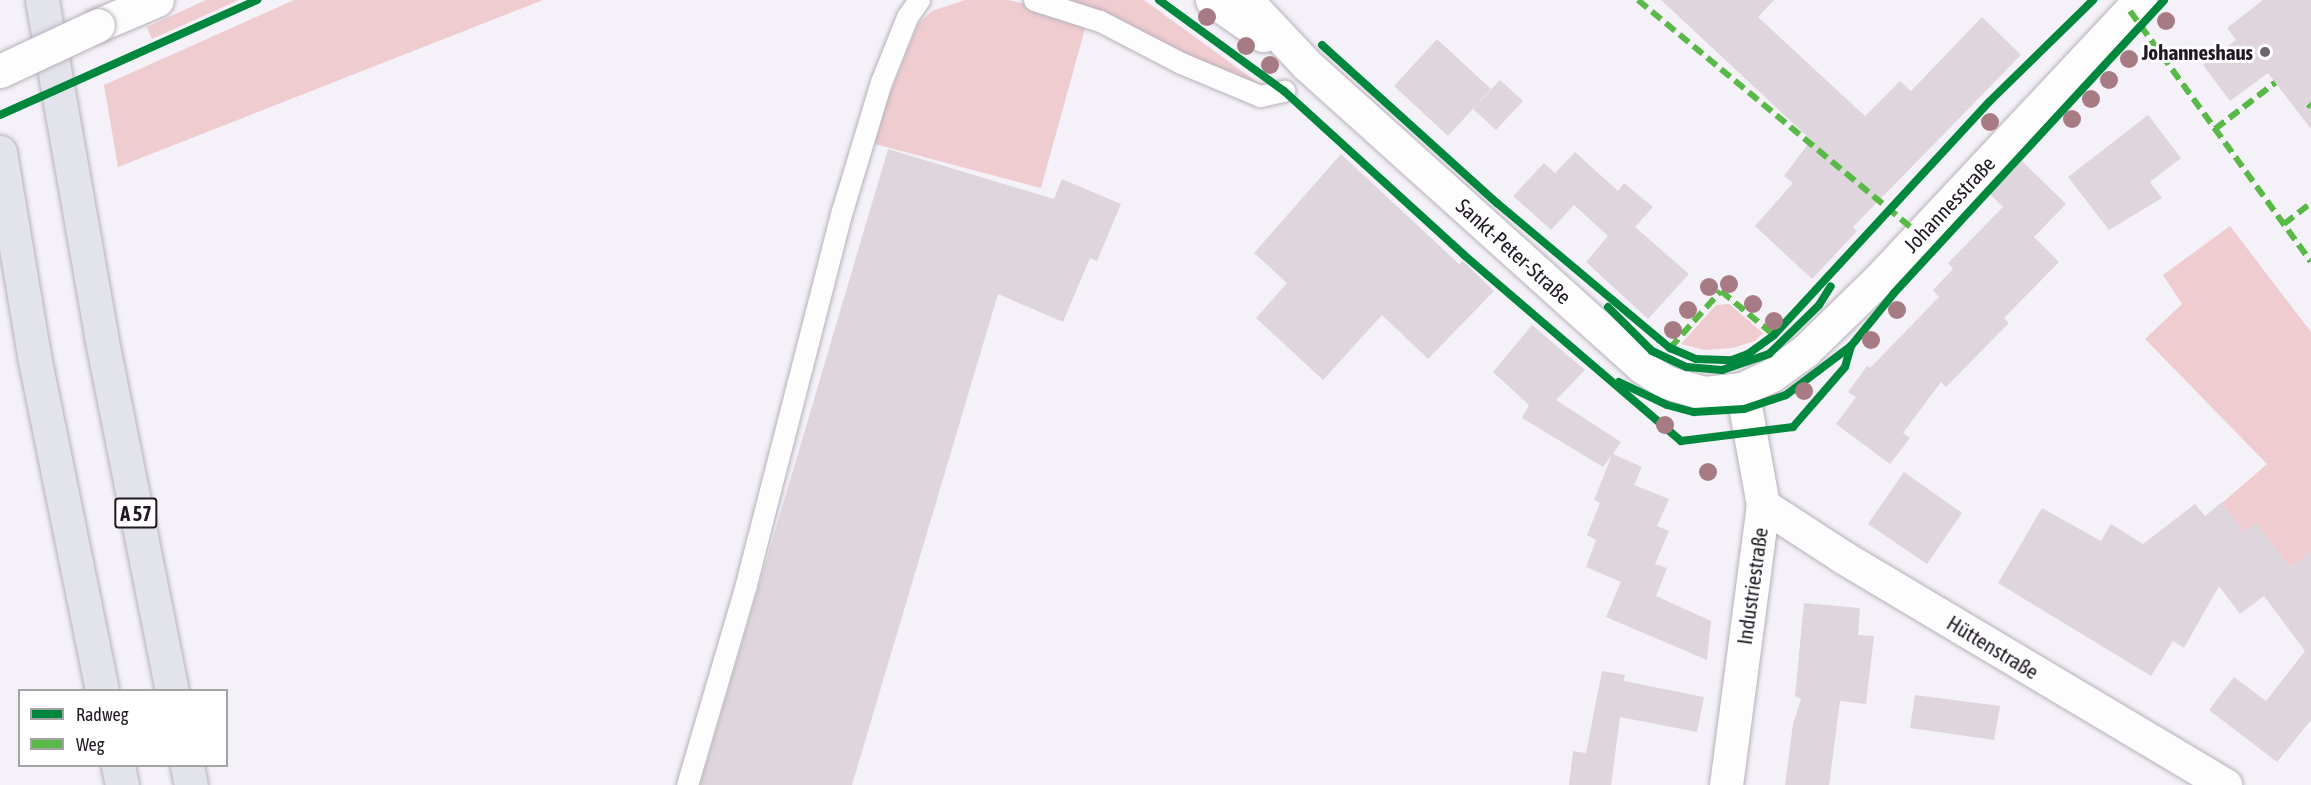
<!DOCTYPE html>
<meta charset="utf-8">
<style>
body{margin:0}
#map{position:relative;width:2311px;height:785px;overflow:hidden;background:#f5f1f8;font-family:"Asap Condensed",sans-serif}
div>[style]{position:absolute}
.green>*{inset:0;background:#efccd0}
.building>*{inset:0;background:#dfd6dd}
.roads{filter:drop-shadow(0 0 2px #b6b1b9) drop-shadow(0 0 2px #b6b1b9)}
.service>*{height:21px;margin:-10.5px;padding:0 10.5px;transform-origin:10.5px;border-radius:10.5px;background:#fefdfe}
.minor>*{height:33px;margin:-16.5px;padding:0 16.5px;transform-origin:16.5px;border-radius:16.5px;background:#fefdfe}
.tertiary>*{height:33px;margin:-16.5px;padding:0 16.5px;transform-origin:16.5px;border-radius:16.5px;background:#fefdfe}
.motorway>*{height:33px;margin:-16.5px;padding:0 16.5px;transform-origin:16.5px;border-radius:16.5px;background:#e3e3ec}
.bridges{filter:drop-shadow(0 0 2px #b6b1b9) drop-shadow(0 0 2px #b6b1b9)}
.tertiary-bridge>*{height:33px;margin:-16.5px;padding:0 16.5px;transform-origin:16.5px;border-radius:16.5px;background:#fefdfe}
.quiet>*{height:6px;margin-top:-3px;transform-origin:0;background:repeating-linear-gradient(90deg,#58b947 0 12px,transparent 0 18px)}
.cycleway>*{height:8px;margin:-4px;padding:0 4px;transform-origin:4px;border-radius:4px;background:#00873e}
.trees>*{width:18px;height:18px;margin:-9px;border-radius:50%;background:#a77b83}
.dots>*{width:16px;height:16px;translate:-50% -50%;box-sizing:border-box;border:3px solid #fff;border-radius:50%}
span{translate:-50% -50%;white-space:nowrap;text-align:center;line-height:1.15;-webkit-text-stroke:6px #fff;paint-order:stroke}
.shield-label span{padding:2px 4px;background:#fff;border:2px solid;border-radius:4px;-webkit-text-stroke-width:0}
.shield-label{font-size:20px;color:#201924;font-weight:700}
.poi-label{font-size:21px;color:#201924;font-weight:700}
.right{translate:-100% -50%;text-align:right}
.street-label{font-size:21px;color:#201924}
.legend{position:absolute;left:18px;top:689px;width:210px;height:78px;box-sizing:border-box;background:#fff;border:2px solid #a6a3a7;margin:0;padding:8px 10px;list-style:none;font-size:18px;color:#201924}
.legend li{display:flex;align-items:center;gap:12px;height:30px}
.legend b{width:30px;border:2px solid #a6a3a7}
</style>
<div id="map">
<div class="green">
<div style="clip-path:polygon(206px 0,239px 0,152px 39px,147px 27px)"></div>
<div style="clip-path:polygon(294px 0,543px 0,118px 167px,104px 85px)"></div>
<div style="clip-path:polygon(965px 0,1008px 0,1047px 8px,1086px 25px,1041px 188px,875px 144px,885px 106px,918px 24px,932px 11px)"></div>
<div style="clip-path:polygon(1063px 0,1144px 0,1261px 85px,1231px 76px)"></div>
<div style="clip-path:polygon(2230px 226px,2311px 332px,2311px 571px,2301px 559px,2290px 567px,2293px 571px,2256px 524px,2244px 532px,2222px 503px,2267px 464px,2145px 339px,2182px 304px,2163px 275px)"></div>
<div style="clip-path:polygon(1729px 304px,1763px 333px,1755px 341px,1732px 348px,1705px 350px,1681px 344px,1716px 305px)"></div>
</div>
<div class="building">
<div style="clip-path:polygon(1661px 0,1774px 0,1758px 17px,1865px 116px,1900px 81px,1911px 91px,1982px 17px,2021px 55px,1853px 227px,1857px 231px,1812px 279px,1755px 226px,1793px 183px,1784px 176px,1811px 140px)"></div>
<div style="clip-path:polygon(2263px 0,2311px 0,2311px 129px,2268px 73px,2230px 101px,2203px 65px,2236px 40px,2227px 28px)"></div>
<div style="clip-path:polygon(1437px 39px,1491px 89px,1448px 136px,1394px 86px)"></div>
<div style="clip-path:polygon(1500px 80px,1523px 101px,1496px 130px,1473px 109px)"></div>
<div style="clip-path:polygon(2148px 115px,2181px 158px,2150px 182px,2162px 198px,2109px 230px,2068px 177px)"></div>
<div style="clip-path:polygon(888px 149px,1054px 199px,1062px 179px,1121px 204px,1097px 261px,1090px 258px,1063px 322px,998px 294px,852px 785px,700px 785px)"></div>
<div style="clip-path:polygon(1575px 152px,1618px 191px,1624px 183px,1653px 207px,1635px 227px,1689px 274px,1648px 319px,1586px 262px,1608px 236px,1574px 205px,1551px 230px,1513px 196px,1544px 163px,1555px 173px)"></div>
<div style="clip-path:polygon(1341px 154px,1459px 264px,1463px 261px,1494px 291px,1428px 359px,1382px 315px,1323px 380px,1256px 318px,1287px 283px,1254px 253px)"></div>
<div style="clip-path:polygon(2022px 161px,2066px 204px,2034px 237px,2059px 262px,2004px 318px,2009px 323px,1946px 387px,1941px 382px,1903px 433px,1910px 438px,1890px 464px,1836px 424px,1856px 397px,1848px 392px,1867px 366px,1870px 368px,1939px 297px,1933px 290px,1953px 269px,1948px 263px,2003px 207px,1990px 194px)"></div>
<div style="clip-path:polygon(1532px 325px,1585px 370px,1556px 400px,1621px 442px,1613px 454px,1642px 467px,1634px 485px,1669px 499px,1657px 526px,1669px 531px,1655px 564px,1667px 568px,1656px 596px,1711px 621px,1707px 660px,1606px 617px,1621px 582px,1586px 567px,1596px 540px,1587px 535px,1600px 503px,1594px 500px,1612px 455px,1603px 467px,1522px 418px,1529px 405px,1493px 372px)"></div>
<div style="clip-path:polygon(1904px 472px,1962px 513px,1927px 564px,1868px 524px)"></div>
<div style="clip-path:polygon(2222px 502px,2244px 532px,2256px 523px,2290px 567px,2311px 552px,2311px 720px,2277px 762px,2209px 710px,2234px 677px,2266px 701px,2305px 651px,2264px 596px,2240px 614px,2219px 586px,2184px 648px,2173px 641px,2151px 676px,1998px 583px,2042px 508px,2101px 541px,2111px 524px,2143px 544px,2195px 504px,2205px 516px)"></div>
<div style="clip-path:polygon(1804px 603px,1860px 608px,1858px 635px,1874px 636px,1866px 704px,1840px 701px,1829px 785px,1785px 785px,1793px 724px,1801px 699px,1795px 696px)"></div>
<div style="clip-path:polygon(1602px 671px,1625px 675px,1624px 681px,1704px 697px,1697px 732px,1620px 717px,1611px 785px,1569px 785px,1573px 751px,1586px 753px)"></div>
<div style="clip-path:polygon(1915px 695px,2000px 706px,1994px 740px,1910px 728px)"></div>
</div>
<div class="roads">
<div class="service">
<div style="left:1034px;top:0;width:69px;rotate:17.7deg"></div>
<div style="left:1100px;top:21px;width:91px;rotate:27.4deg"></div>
<div style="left:1181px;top:63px;width:86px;rotate:22.7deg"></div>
<div style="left:1260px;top:96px;width:25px;rotate:-12deg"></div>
<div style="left:687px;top:785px;width:209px;rotate:-73.6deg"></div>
<div style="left:746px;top:584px;width:385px;rotate:-75.6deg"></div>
<div style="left:842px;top:211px;width:135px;rotate:-73.2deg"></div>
<div style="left:881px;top:82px;width:70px;rotate:-68.2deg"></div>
<div style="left:907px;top:17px;width:21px;rotate:-55deg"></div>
</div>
<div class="minor">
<div style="left:1763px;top:505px;width:95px;rotate:33deg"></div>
<div style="left:1843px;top:557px;width:445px;rotate:30.8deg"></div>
</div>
<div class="tertiary">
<div style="left:1212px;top:0;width:62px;rotate:34.5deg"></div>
<div style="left:1246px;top:0;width:88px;rotate:46.8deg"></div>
<div style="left:1306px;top:64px;width:451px;rotate:42deg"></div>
<div style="left:1641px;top:366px;width:30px;rotate:33deg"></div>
<div style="left:1666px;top:382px;width:40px;rotate:16deg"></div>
<div style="left:1704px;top:393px;width:38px;rotate:-6deg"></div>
<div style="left:1742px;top:389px;width:33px;rotate:-25deg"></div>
<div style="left:1772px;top:375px;width:41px;rotate:-36deg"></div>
<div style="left:1805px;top:351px;width:103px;rotate:-44.2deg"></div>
<div style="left:1879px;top:279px;width:382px;rotate:-46.9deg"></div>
<div style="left:98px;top:25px;width:64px;rotate:-23deg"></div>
<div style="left:1726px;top:785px;width:282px;rotate:-82.5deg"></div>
<div style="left:1763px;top:505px;width:118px;rotate:-100.3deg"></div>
</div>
<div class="motorway">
<div style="left:42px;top:0;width:341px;rotate:80deg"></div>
<div style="left:101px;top:336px;width:361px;rotate:78.7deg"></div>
<div style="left:0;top:152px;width:207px;rotate:80.5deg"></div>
<div style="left:34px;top:356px;width:341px;rotate:78.5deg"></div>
<div style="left:118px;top:766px;width:19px;rotate:78deg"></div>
<div style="left:187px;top:766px;width:19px;rotate:78deg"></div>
</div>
</div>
<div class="bridges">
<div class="tertiary-bridge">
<div style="left:0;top:71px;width:108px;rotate:-25.1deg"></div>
</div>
</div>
<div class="quiet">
<div style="left:1638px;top:0;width:367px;rotate:39.8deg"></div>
<div style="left:2130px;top:11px;width:309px;rotate:54.2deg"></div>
<div style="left:2308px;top:104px;width:4px;rotate:45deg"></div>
<div style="left:2215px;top:129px;width:76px;rotate:-37.5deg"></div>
<div style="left:2284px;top:224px;width:34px;rotate:-38deg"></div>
<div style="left:1670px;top:348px;width:76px;rotate:-48.2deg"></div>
<div style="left:1721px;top:291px;width:69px;rotate:39.7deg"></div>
</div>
<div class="cycleway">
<div style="left:1159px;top:0;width:155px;rotate:36.1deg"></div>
<div style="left:1284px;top:91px;width:244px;rotate:42.3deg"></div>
<div style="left:1464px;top:255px;width:286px;rotate:40.6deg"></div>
<div style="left:1681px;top:441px;width:113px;rotate:-7.1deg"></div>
<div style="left:1793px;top:427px;width:79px;rotate:-49.1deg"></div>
<div style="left:1845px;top:367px;width:22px;rotate:-74deg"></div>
<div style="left:1851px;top:346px;width:68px;rotate:-50.9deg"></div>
<div style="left:1894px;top:293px;width:398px;rotate:-47.3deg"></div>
<div style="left:1322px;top:45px;width:236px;rotate:42.1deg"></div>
<div style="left:1497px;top:203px;width:226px;rotate:40deg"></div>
<div style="left:1670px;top:348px;width:28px;rotate:23deg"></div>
<div style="left:1696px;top:359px;width:36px;rotate:2deg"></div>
<div style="left:1732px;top:360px;width:17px;rotate:-21deg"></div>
<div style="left:1748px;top:354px;width:32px;rotate:-36deg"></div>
<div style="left:1774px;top:335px;width:317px;rotate:-47.3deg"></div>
<div style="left:1989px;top:102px;width:146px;rotate:-44.4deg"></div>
<div style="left:0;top:115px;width:282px;rotate:-24.1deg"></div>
<div style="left:1608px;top:307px;width:62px;rotate:45deg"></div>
<div style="left:1652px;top:351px;width:38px;rotate:25deg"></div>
<div style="left:1687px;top:367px;width:35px;rotate:5deg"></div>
<div style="left:1722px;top:370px;width:50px;rotate:-18.8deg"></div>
<div style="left:1769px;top:354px;width:70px;rotate:-44.4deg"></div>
<div style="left:1819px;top:305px;width:22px;rotate:-58deg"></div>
<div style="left:1619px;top:382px;width:53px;rotate:25.6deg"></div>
<div style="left:1667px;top:405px;width:28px;rotate:15deg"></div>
<div style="left:1694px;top:412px;width:50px;rotate:-3.4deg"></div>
<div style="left:1744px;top:409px;width:44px;rotate:-18.4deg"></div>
<div style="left:1786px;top:395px;width:81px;rotate:-37deg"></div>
</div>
<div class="trees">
<div style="left:1207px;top:17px"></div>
<div style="left:2166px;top:21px"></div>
<div style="left:1246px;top:46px"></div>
<div style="left:2129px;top:59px"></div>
<div style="left:1270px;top:65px"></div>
<div style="left:2109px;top:80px"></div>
<div style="left:2091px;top:99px"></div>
<div style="left:2072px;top:119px"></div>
<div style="left:1990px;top:122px"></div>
<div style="left:1729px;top:284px"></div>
<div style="left:1709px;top:287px"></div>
<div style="left:1753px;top:304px"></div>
<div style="left:1688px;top:310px"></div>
<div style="left:1897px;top:310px"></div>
<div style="left:1774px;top:321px"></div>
<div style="left:1673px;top:330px"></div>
<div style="left:1871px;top:340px"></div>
<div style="left:1804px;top:391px"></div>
<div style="left:1665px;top:425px"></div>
<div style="left:1708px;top:472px"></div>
</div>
<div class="dots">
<div style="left:2265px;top:52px;background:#6b656e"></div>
</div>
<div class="shield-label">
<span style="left:136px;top:513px">A 57</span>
</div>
<div class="poi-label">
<span class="right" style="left:2253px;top:52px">Johanneshaus</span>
</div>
<div class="street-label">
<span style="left:1949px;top:204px;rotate:-47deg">Johannesstraße</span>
<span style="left:1514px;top:251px;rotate:42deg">Sankt-Peter-Straße</span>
<span style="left:1752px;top:586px;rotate:-82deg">Industriestraße</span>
<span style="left:1993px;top:647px;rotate:31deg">Hüttenstraße</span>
</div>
<ul class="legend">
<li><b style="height:8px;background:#00873e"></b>Radweg</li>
<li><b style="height:8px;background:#58b947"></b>Weg</li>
</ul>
</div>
